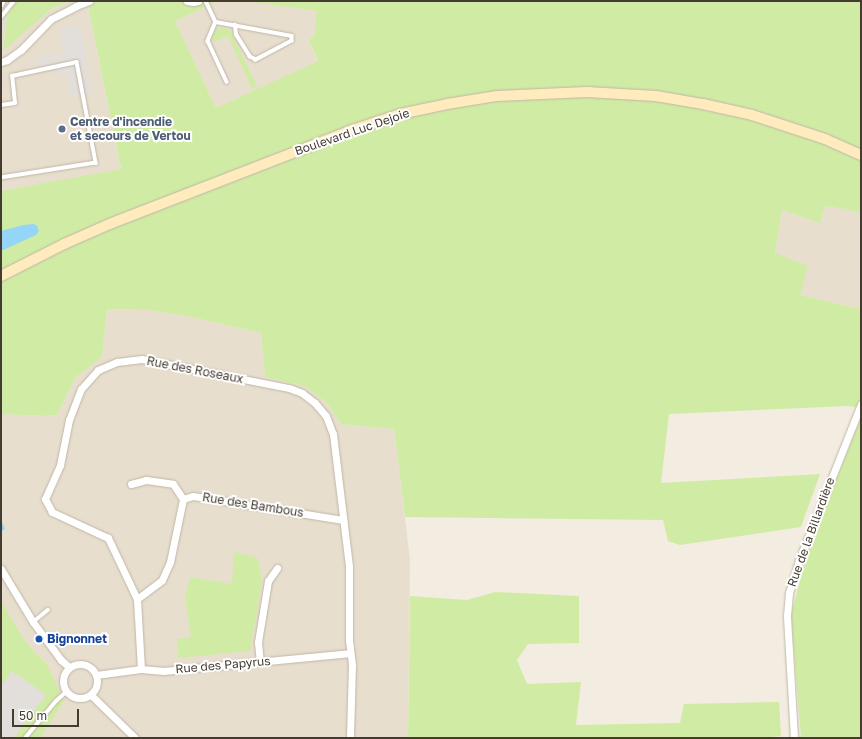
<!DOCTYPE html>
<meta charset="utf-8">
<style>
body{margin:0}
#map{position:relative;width:862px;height:739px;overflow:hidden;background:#f3ece1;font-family:"Golos Text",sans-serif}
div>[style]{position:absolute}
.residential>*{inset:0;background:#e7dece}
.industrial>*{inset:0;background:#e4ddd6}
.green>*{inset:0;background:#d0eca4}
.parking>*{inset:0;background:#e2deda}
.water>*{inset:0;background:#95d5f8}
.stream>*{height:2.5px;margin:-1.25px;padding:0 1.25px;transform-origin:1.25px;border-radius:1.25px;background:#95d5f8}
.roads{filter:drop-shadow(0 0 1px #c1b6a6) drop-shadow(0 0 1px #c1b6a6)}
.lane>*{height:3.5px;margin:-1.75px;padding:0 1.75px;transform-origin:1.75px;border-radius:1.75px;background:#fff}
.street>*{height:7px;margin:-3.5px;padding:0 3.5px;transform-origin:3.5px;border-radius:3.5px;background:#fff}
.street>.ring{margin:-3.5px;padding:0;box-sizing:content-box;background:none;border:7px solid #fff;border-radius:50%}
.secondary>*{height:10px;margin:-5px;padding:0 5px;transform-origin:5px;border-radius:5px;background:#ffebbe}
.dots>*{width:11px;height:11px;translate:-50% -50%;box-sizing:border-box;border:2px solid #fff;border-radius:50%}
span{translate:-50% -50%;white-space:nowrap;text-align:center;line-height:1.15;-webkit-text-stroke:4px #fff;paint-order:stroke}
.service-label{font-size:12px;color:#4e5e75;font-weight:700}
.left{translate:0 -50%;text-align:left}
.street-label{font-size:12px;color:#443c31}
.transit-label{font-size:12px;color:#164399;font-weight:700}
.frame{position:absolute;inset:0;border:2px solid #443c31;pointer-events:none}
.scale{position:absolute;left:12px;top:709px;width:67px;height:18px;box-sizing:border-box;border:2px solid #443c31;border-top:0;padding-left:5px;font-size:12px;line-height:14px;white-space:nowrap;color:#443c31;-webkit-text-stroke:3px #fff;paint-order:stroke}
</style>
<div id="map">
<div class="residential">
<div style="clip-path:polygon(71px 1px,87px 1px,121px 170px,1px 191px,1px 51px,52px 8px)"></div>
<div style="clip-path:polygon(219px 1px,246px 1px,318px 11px,314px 37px,308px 39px,318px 62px,216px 108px,175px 21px)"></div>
<div style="clip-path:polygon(825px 206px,861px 212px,861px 309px,800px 295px,775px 253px,782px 210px,820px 223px)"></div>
<div style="clip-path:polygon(107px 309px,148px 310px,187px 316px,261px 333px,265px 377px,304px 386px,326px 402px,341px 424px,394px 429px,410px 560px,408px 738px,40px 737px,47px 664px,25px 641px,1px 601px,1px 414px,46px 416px,57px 415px,76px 377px,102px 357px)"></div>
</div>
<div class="industrial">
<div style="clip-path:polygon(1px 1px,15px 1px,7px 15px,3px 51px,1px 51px)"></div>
</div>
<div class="green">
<div style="clip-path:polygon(15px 1px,71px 1px,52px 8px,3px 51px,7px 15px)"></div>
<div style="clip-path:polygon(87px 1px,219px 1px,175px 21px,216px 108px,318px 61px,308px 39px,314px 37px,317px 11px,246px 1px,861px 1px,861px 212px,825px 206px,820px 223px,782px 210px,775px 253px,808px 266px,800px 295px,861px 309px,861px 408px,848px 406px,669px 414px,661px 483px,820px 474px,801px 527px,680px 545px,668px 541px,663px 520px,405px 517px,394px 429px,341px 424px,326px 402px,304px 386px,265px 377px,261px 333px,187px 316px,148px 310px,107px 309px,102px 357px,76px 377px,57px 415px,46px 416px,1px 414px,1px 191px,121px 169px)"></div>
<div style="clip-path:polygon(223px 27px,228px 29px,231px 32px,257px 86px,252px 89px,228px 36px,213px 42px,212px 35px,215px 30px)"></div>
<div style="clip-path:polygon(861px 417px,861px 738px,801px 738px,791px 615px,806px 557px)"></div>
<div style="clip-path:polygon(234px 552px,258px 558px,262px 581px,250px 651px,178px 658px,177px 639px,191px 637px,185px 597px,190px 577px,232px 584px)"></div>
<div style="clip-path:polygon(495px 592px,579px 596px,579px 643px,528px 644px,517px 660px,527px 684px,581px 682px,576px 725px,680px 723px,684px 704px,779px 702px,781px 736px,762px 738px,408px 738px,410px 596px,467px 600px)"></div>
<div style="clip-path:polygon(1px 601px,25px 641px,47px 664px,64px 701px,40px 738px,1px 738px)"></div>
</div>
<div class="parking">
<div style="clip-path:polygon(81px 26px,92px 94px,70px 97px,67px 74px,60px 75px,59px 70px,38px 73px,36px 58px,64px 53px,60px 29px)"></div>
<div style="clip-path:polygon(12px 671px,46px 695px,14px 738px,1px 738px,1px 686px)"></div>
</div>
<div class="water">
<div style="clip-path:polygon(34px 224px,37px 226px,39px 231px,36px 235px,1px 251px,1px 231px,23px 225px)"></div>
</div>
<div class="stream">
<div style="left:1px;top:523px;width:5px;rotate:68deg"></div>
<div style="left:3px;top:528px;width:3px;rotate:135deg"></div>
</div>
<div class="roads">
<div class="lane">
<div style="left:206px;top:1px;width:23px;rotate:65deg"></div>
<div style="left:216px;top:22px;width:77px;rotate:10.4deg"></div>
<div style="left:292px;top:36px;width:5px;rotate:90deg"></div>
<div style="left:292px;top:41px;width:41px;rotate:152.2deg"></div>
<div style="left:256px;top:60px;width:7px;rotate:-153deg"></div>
<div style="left:250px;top:57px;width:26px;rotate:-122deg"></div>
<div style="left:236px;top:35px;width:10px;rotate:-96deg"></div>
<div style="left:1px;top:6px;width:6px;rotate:-59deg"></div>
<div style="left:1px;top:17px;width:21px;rotate:-51deg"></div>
<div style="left:216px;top:22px;width:21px;rotate:113deg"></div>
<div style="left:208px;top:41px;width:45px;rotate:65.1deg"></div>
<div style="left:1px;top:105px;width:14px;rotate:-8deg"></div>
<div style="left:15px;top:103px;width:27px;rotate:-96deg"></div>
<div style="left:12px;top:76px;width:66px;rotate:-12.2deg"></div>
<div style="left:77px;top:62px;width:103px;rotate:79.3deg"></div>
<div style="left:96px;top:163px;width:96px;rotate:171deg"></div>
<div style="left:33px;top:622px;width:19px;rotate:-39deg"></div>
<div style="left:25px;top:738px;width:48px;rotate:-50deg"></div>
<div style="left:56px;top:701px;width:13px;rotate:-42deg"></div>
</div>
<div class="street">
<div style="left:187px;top:1px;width:6px;rotate:9deg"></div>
<div style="left:193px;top:2px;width:5px;rotate:-11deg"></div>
<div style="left:1px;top:62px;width:6px;rotate:-18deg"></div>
<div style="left:7px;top:60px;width:17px;rotate:-36deg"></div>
<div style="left:21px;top:50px;width:43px;rotate:-45.9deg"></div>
<div style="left:51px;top:19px;width:28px;rotate:-27deg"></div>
<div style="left:76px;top:6px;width:14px;rotate:-21deg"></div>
<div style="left:131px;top:484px;width:16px;rotate:-15deg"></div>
<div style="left:146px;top:480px;width:27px;rotate:8deg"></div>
<div style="left:173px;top:484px;width:18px;rotate:56deg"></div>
<div style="left:1px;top:569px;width:62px;rotate:58.9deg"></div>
<div style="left:33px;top:622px;width:47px;rotate:53.6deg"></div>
<div style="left:61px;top:660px;width:11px;rotate:41deg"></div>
<div style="left:137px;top:599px;width:31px;rotate:-37deg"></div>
<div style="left:162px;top:580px;width:20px;rotate:-66deg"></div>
<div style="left:170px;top:562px;width:64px;rotate:-78.3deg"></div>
<div style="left:183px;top:499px;width:10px;rotate:-17deg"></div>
<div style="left:193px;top:496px;width:152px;rotate:9.1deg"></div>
<div style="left:260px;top:662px;width:20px;rotate:-96deg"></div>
<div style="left:258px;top:642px;width:62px;rotate:-80.7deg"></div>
<div style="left:268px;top:581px;width:16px;rotate:-55deg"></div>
<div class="ring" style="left:63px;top:664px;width:27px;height:27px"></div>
<div style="left:141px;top:669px;width:70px;rotate:-93.3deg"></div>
<div style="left:137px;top:599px;width:68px;rotate:-115.4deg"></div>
<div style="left:108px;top:538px;width:62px;rotate:-155.1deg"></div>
<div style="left:52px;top:512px;width:15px;rotate:-118deg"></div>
<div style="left:45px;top:499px;width:37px;rotate:-66deg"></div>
<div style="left:60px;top:465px;width:46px;rotate:-78.7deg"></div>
<div style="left:69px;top:420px;width:33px;rotate:-69deg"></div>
<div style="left:81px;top:389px;width:25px;rotate:-48deg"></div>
<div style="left:98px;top:370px;width:21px;rotate:-23deg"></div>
<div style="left:117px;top:362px;width:25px;rotate:-7deg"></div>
<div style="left:142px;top:359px;width:150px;rotate:11.2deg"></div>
<div style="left:289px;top:388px;width:14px;rotate:21deg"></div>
<div style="left:302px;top:393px;width:16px;rotate:38deg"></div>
<div style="left:315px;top:403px;width:17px;rotate:50deg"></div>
<div style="left:326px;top:416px;width:19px;rotate:69deg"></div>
<div style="left:333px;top:434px;width:133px;rotate:83.1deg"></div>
<div style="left:349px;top:566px;width:74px;rotate:90deg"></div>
<div style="left:349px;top:640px;width:25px;rotate:83deg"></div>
<div style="left:352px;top:665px;width:73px;rotate:91.6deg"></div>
<div style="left:96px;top:675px;width:45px;rotate:-7.6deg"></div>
<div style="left:141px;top:669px;width:23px;rotate:5deg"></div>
<div style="left:164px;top:671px;width:187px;rotate:-5.5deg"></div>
<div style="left:91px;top:695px;width:62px;rotate:44.3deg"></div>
<div style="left:794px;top:738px;width:122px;rotate:-93.3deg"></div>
<div style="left:787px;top:616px;width:23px;rotate:-85deg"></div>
<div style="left:789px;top:593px;width:34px;rotate:-73deg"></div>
<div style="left:799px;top:560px;width:168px;rotate:-68.3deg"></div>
</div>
<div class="secondary">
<div style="left:1px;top:276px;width:71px;rotate:-26.9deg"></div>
<div style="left:64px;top:244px;width:52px;rotate:-23.6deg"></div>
<div style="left:112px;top:223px;width:257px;rotate:-21.2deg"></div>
<div style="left:352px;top:130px;width:51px;rotate:-18.4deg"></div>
<div style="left:400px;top:114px;width:48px;rotate:-12deg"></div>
<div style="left:447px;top:104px;width:51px;rotate:-9.1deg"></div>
<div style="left:497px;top:96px;width:90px;rotate:-2.5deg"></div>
<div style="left:587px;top:92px;width:69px;rotate:3.3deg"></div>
<div style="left:656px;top:96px;width:48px;rotate:9.7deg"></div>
<div style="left:703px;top:104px;width:50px;rotate:12.7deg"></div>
<div style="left:752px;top:115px;width:77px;rotate:18.2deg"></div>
<div style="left:825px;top:139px;width:39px;rotate:24deg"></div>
</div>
</div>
<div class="dots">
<div style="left:62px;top:129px;background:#5c6f8a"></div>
<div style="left:39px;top:639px;background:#1a4fb4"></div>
</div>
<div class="service-label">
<span class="left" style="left:70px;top:129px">Centre d'incendie<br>et secours de Vertou</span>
</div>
<div class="street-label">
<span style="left:352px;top:132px;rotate:-19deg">Boulevard Luc Dejoie</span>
<span style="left:195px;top:370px;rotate:11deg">Rue des Roseaux</span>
<span style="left:253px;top:505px;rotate:9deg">Rue des Bambous</span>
<span style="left:811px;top:532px;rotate:-70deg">Rue de la Billardière</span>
<span style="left:223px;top:665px;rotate:-5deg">Rue des Papyrus</span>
</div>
<div class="transit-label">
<span class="left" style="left:47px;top:639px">Bignonnet</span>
</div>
<div class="frame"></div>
<div class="scale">50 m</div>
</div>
